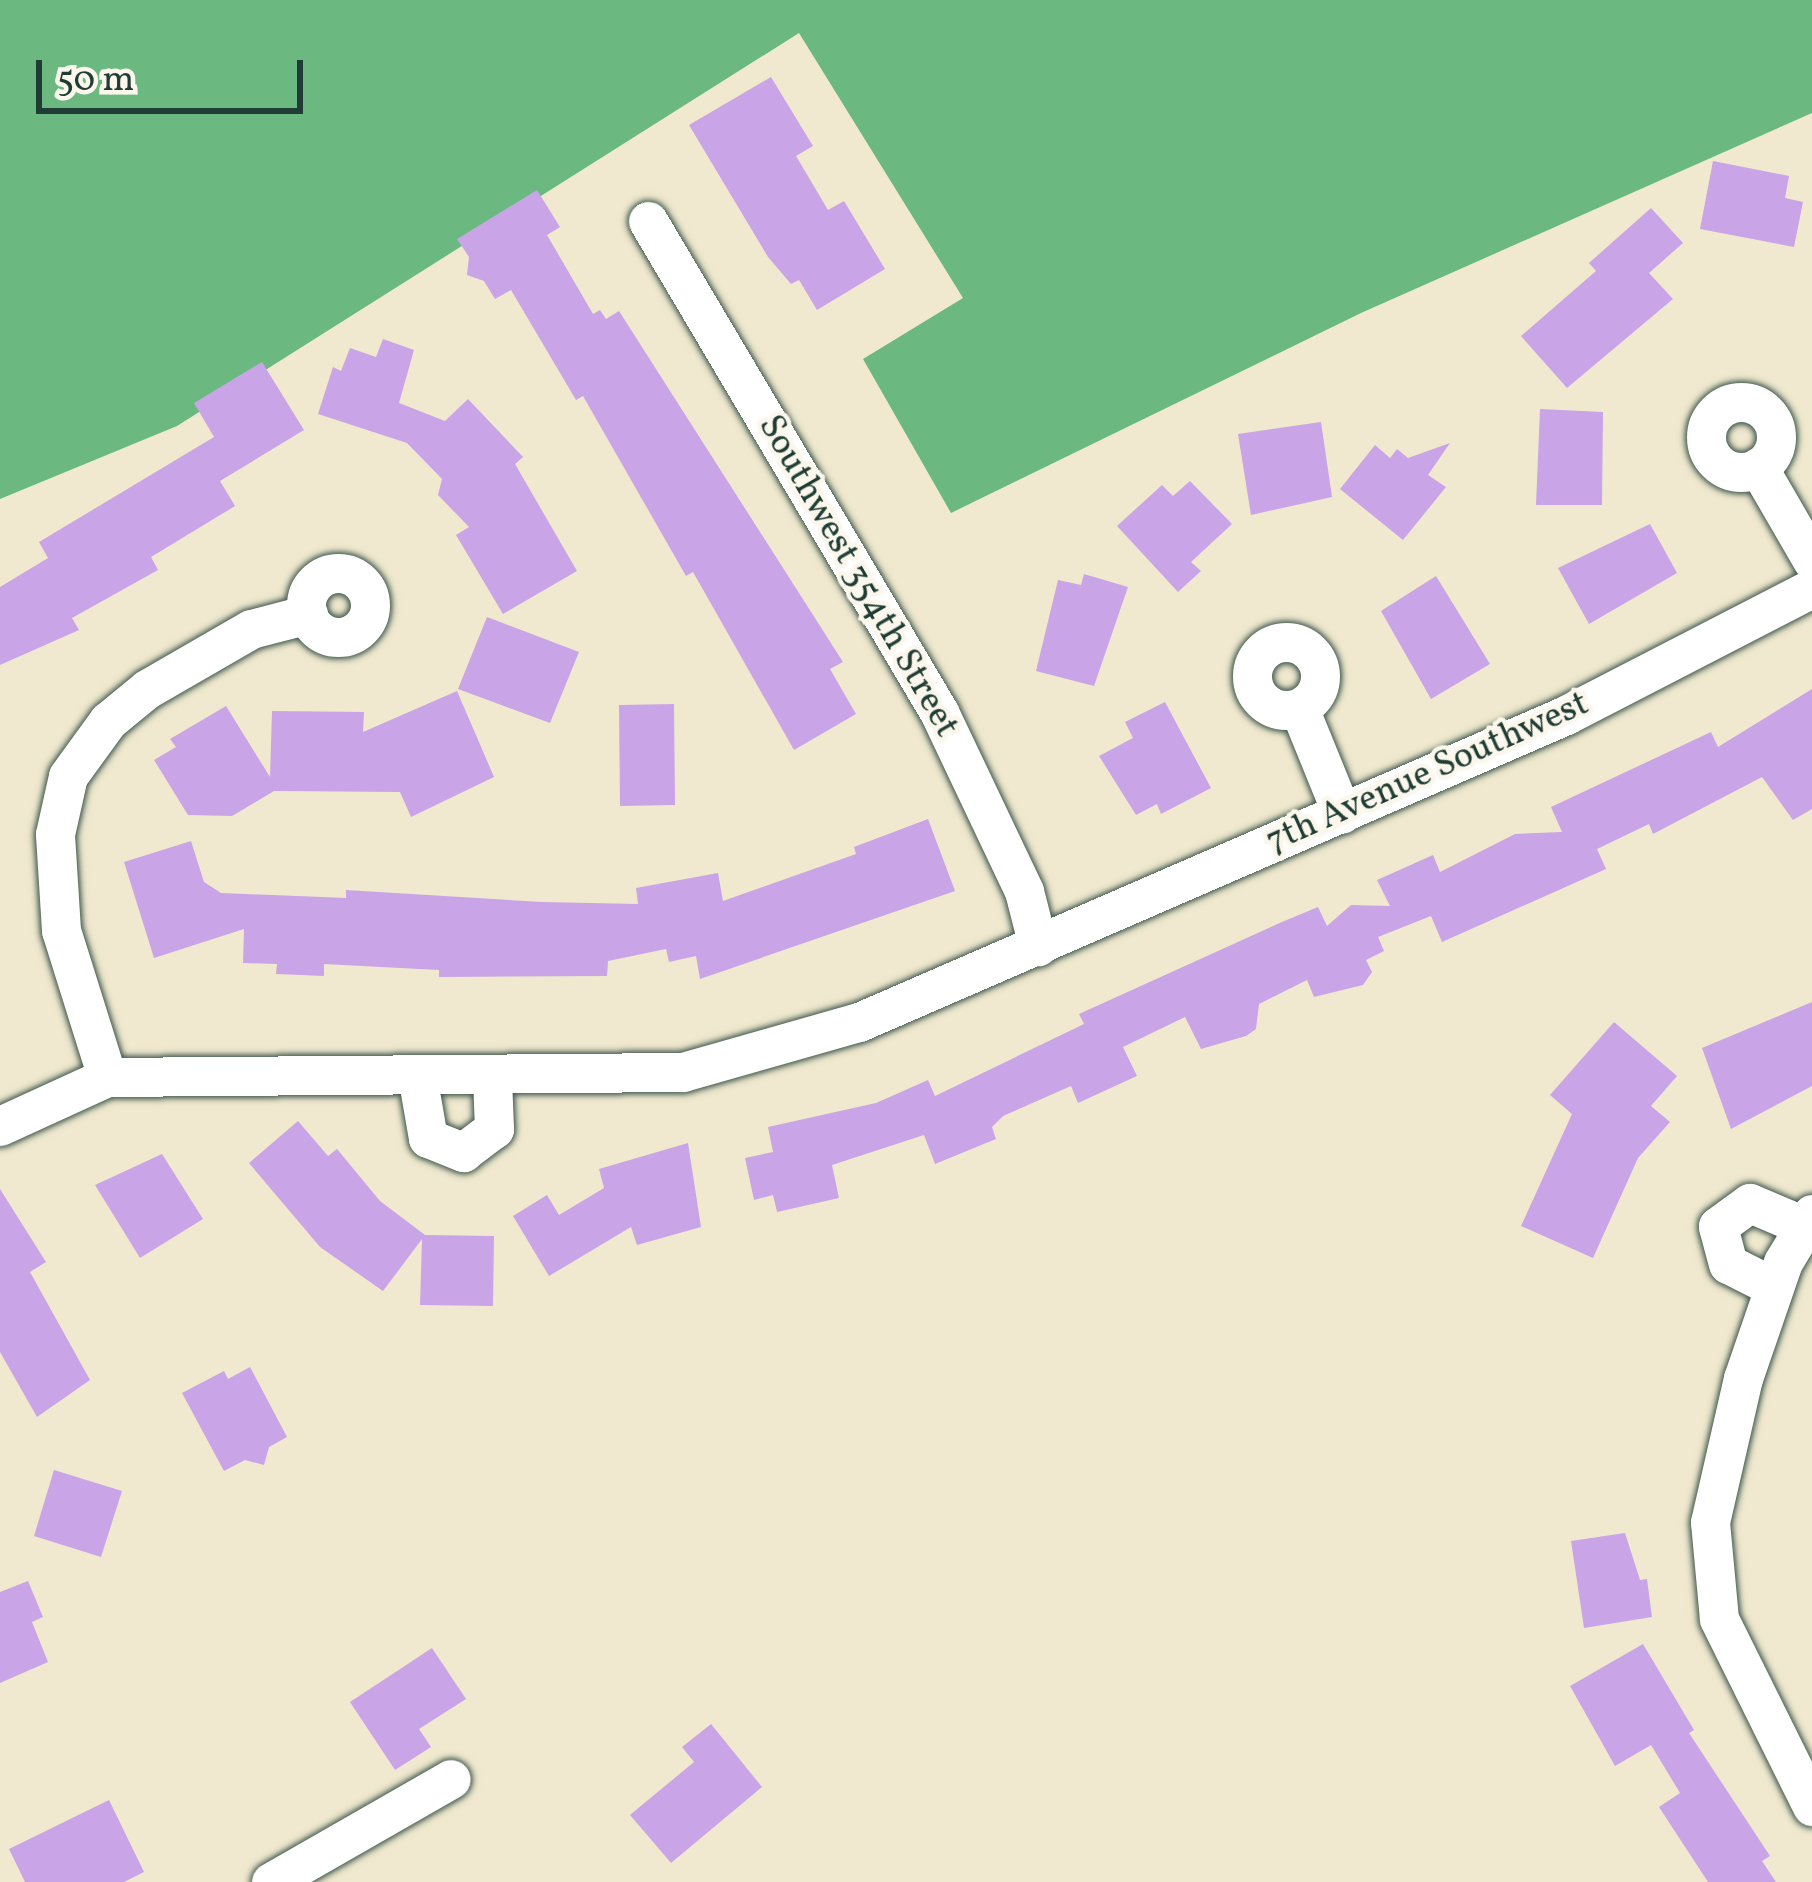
<!DOCTYPE html>
<style>
body{margin:0}
#map{position:relative;width:1812px;height:1882px;overflow:hidden;background:#f0e9cf;font-family:Vollkorn,serif}
div>[style]{position:absolute}
.forest>*{inset:0;background:#6cb881}
.building>*{inset:0;background:#c9a4e6}
.roads{filter:drop-shadow(0 0 3px #3e574b) drop-shadow(0 0 3px #3e574b)}
.minor>*{height:39px;margin:-19.5px;padding:0 19.5px;transform-origin:19.5px;border-radius:19.5px;background:#fff}
.minor>.ring{margin:-19.5px;padding:0;box-sizing:content-box;background:none;border:39px solid #fff;border-radius:50%}
span{translate:-50% -50%;white-space:nowrap;text-align:center;line-height:1.15;-webkit-text-stroke:9px #fbf7ec;paint-order:stroke}
.street-label{font-size:36px;color:#1f3d34}
.scale{position:absolute;left:36px;top:60px;width:267px;height:54px;box-sizing:border-box;border:6px solid #1f3d34;border-top:0;padding-left:15px;font-size:36px;line-height:42px;white-space:nowrap;color:#1f3d34;-webkit-text-stroke:9px #fbf7ec;paint-order:stroke}
</style>
<div id="map">
<div class="forest">
<div style="clip-path:polygon(0 0,1812px 0,1812px 113px,1361px 313px,951px 513px,863px 359px,963px 298px,799px 33px,177px 426px,0 499px)"></div>
</div>
<div class="building">
<div style="clip-path:polygon(771px 77px,813px 146px,796px 156px,828px 210px,844px 201px,885px 269px,817px 310px,799px 280px,791px 284px,768px 257px,689px 125px)"></div>
<div style="clip-path:polygon(1713px 161px,1789px 176px,1785px 198px,1803px 202px,1794px 247px,1700px 229px)"></div>
<div style="clip-path:polygon(537px 190px,560px 227px,547px 235px,593px 314px,600px 310px,606px 319px,619px 311px,843px 662px,830px 669px,856px 714px,794px 750px,693px 572px,686px 576px,583px 396px,576px 400px,511px 290px,495px 299px,484px 281px,467px 275px,469px 257px,457px 239px)"></div>
<div style="clip-path:polygon(1651px 208px,1683px 243px,1649px 273px,1673px 299px,1567px 388px,1521px 336px,1596px 271px,1589px 263px)"></div>
<div style="clip-path:polygon(383px 339px,414px 350px,399px 403px,445px 421px,468px 399px,523px 457px,515px 464px,577px 571px,503px 614px,456px 535px,469px 527px,438px 495px,442px 479px,407px 443px,318px 414px,333px 367px,341px 371px,350px 348px,376px 357px)"></div>
<div style="clip-path:polygon(262px 362px,304px 430px,220px 481px,235px 506px,151px 557px,158px 570px,72px 618px,79px 630px,0 665px,0 587px,48px 558px,39px 542px,214px 437px,194px 403px)"></div>
<div style="clip-path:polygon(1540px 409px,1603px 412px,1602px 505px,1536px 505px)"></div>
<div style="clip-path:polygon(1321px 422px,1332px 497px,1251px 515px,1238px 434px)"></div>
<div style="clip-path:polygon(1450px 443px,1428px 475px,1446px 487px,1403px 540px,1340px 489px,1375px 445px,1390px 458px,1397px 449px,1408px 458px)"></div>
<div style="clip-path:polygon(1190px 481px,1232px 524px,1191px 562px,1201px 571px,1178px 592px,1117px 526px,1162px 485px,1173px 496px)"></div>
<div style="clip-path:polygon(1650px 524px,1677px 573px,1589px 624px,1558px 568px)"></div>
<div style="clip-path:polygon(1084px 574px,1128px 587px,1094px 686px,1036px 671px,1058px 580px,1081px 585px)"></div>
<div style="clip-path:polygon(1436px 576px,1490px 664px,1431px 699px,1381px 611px)"></div>
<div style="clip-path:polygon(487px 617px,579px 652px,550px 723px,458px 689px)"></div>
<div style="clip-path:polygon(1812px 689px,1812px 809px,1793px 820px,1762px 777px,1653px 834px,1649px 824px,1597px 849px,1606px 869px,1442px 942px,1431px 916px,1378px 937px,1384px 951px,1366px 960px,1372px 972px,1363px 985px,1314px 997px,1307px 980px,1259px 1004px,1256px 1029px,1246px 1036px,1201px 1049px,1185px 1017px,1123px 1047px,1137px 1076px,1078px 1103px,1071px 1086px,1003px 1116px,992px 1127px,996px 1139px,935px 1164px,924px 1135px,832px 1165px,839px 1198px,777px 1212px,773px 1195px,754px 1200px,745px 1158px,773px 1152px,768px 1127px,876px 1103px,928px 1080px,935px 1096px,1084px 1024px,1079px 1014px,1282px 922px,1318px 907px,1327px 926px,1351px 905px,1390px 906px,1377px 880px,1433px 855px,1440px 872px,1515px 834px,1562px 832px,1551px 807px,1711px 732px,1718px 747px)"></div>
<div style="clip-path:polygon(457px 691px,494px 777px,411px 817px,400px 792px,274px 791px,232px 816px,188px 815px,154px 760px,176px 747px,170px 739px,226px 706px,270px 777px,272px 711px,364px 712px,363px 732px)"></div>
<div style="clip-path:polygon(1165px 702px,1211px 788px,1161px 814px,1157px 804px,1136px 815px,1099px 756px,1133px 738px,1125px 722px)"></div>
<div style="clip-path:polygon(674px 704px,675px 805px,620px 806px,619px 705px)"></div>
<div style="clip-path:polygon(928px 819px,955px 891px,700px 979px,696px 956px,669px 962px,666px 949px,608px 961px,607px 976px,439px 977px,439px 970px,324px 964px,324px 976px,276px 974px,277px 964px,243px 963px,244px 929px,154px 958px,124px 862px,191px 841px,204px 882px,221px 893px,346px 898px,346px 890px,542px 902px,638px 904px,636px 888px,718px 873px,723px 901px,856px 854px,854px 847px)"></div>
<div style="clip-path:polygon(1812px 1002px,1812px 1086px,1731px 1129px,1702px 1048px)"></div>
<div style="clip-path:polygon(1614px 1022px,1677px 1076px,1651px 1106px,1670px 1122px,1638px 1158px,1593px 1258px,1521px 1226px,1572px 1114px,1550px 1095px)"></div>
<div style="clip-path:polygon(298px 1121px,328px 1156px,337px 1149px,380px 1201px,425px 1235px,494px 1236px,493px 1306px,420px 1305px,422px 1239px,383px 1291px,320px 1247px,249px 1163px)"></div>
<div style="clip-path:polygon(688px 1143px,701px 1227px,637px 1245px,631px 1227px,549px 1276px,513px 1216px,547px 1195px,559px 1215px,604px 1188px,599px 1169px)"></div>
<div style="clip-path:polygon(162px 1154px,203px 1219px,140px 1258px,95px 1185px)"></div>
<div style="clip-path:polygon(0 1189px,46px 1262px,30px 1272px,90px 1380px,37px 1417px,0 1352px)"></div>
<div style="clip-path:polygon(250px 1367px,287px 1437px,269px 1447px,264px 1465px,245px 1460px,224px 1471px,182px 1393px,224px 1371px,228px 1379px)"></div>
<div style="clip-path:polygon(54px 1470px,122px 1491px,101px 1557px,34px 1536px)"></div>
<div style="clip-path:polygon(1625px 1533px,1640px 1580px,1647px 1579px,1652px 1617px,1584px 1628px,1571px 1541px)"></div>
<div style="clip-path:polygon(28px 1581px,43px 1617px,32px 1622px,48px 1662px,0 1683px,0 1592px)"></div>
<div style="clip-path:polygon(1643px 1644px,1694px 1730px,1689px 1733px,1770px 1856px,1762px 1861px,1776px 1882px,1708px 1882px,1659px 1807px,1680px 1793px,1651px 1745px,1615px 1766px,1570px 1686px)"></div>
<div style="clip-path:polygon(432px 1648px,466px 1699px,419px 1729px,431px 1747px,395px 1770px,350px 1702px)"></div>
<div style="clip-path:polygon(711px 1724px,762px 1787px,671px 1863px,630px 1815px,694px 1762px,682px 1747px)"></div>
<div style="clip-path:polygon(109px 1800px,144px 1872px,124px 1882px,25px 1882px,9px 1849px)"></div>
</div>
<div class="roads">
<div class="minor">
<div style="left:648px;top:221px;width:571px;rotate:59.35deg"></div>
<div style="left:939px;top:712px;width:198px;rotate:64.6deg"></div>
<div style="left:1024px;top:891px;width:57px;rotate:75.7deg"></div>
<div class="ring" style="left:1706px;top:402px;width:31px;height:31px"></div>
<div style="left:1758px;top:467px;width:108px;rotate:59.9deg"></div>
<div class="ring" style="left:306px;top:573px;width:25px;height:25px"></div>
<div class="ring" style="left:1252px;top:642px;width:29px;height:29px"></div>
<div style="left:1299px;top:708px;width:114px;rotate:67.9deg"></div>
<div style="left:417px;top:1075px;width:64px;rotate:80.1deg"></div>
<div style="left:428px;top:1138px;width:38px;rotate:22deg"></div>
<div style="left:463px;top:1152px;width:39px;rotate:-37deg"></div>
<div style="left:494px;top:1129px;width:53px;rotate:-92.2deg"></div>
<div style="left:107px;top:1077px;width:154px;rotate:-107.4deg"></div>
<div style="left:61px;top:930px;width:96px;rotate:-93.6deg"></div>
<div style="left:55px;top:834px;width:59px;rotate:-77.4deg"></div>
<div style="left:68px;top:776px;width:68px;rotate:-54deg"></div>
<div style="left:108px;top:721px;width:50px;rotate:-39.4deg"></div>
<div style="left:147px;top:689px;width:120px;rotate:-30deg"></div>
<div style="left:251px;top:629px;width:59px;rotate:-14.7deg"></div>
<div style="left:0;top:1126px;width:118px;rotate:-24.6deg"></div>
<div style="left:107px;top:1077px;width:576px;rotate:-0.5deg"></div>
<div style="left:683px;top:1072px;width:183px;rotate:-15.9deg"></div>
<div style="left:859px;top:1022px;width:771px;rotate:-23.47deg"></div>
<div style="left:1566px;top:715px;width:277px;rotate:-27.3deg"></div>
<div style="left:1812px;top:1214px;width:56px;rotate:121.1deg"></div>
<div style="left:1783px;top:1262px;width:123px;rotate:109deg"></div>
<div style="left:1743px;top:1378px;width:148px;rotate:102.9deg"></div>
<div style="left:1710px;top:1522px;width:97px;rotate:84.7deg"></div>
<div style="left:1719px;top:1619px;width:209px;rotate:63.6deg"></div>
<div style="left:1774px;top:1287px;width:51px;rotate:-153.4deg"></div>
<div style="left:1728px;top:1264px;width:39px;rotate:-105deg"></div>
<div style="left:1718px;top:1226px;width:39px;rotate:-36deg"></div>
<div style="left:1750px;top:1203px;width:59px;rotate:23.1deg"></div>
<div style="left:271px;top:1882px;width:207px;rotate:-29.8deg"></div>
</div>
</div>
<div class="street-label">
<span style="left:857px;top:577px;rotate:60deg">Southwest 354th Street</span>
<span style="left:1428px;top:774px;rotate:-24deg">7th Avenue Southwest</span>
</div>
<div class="scale">50 m</div>
</div>
